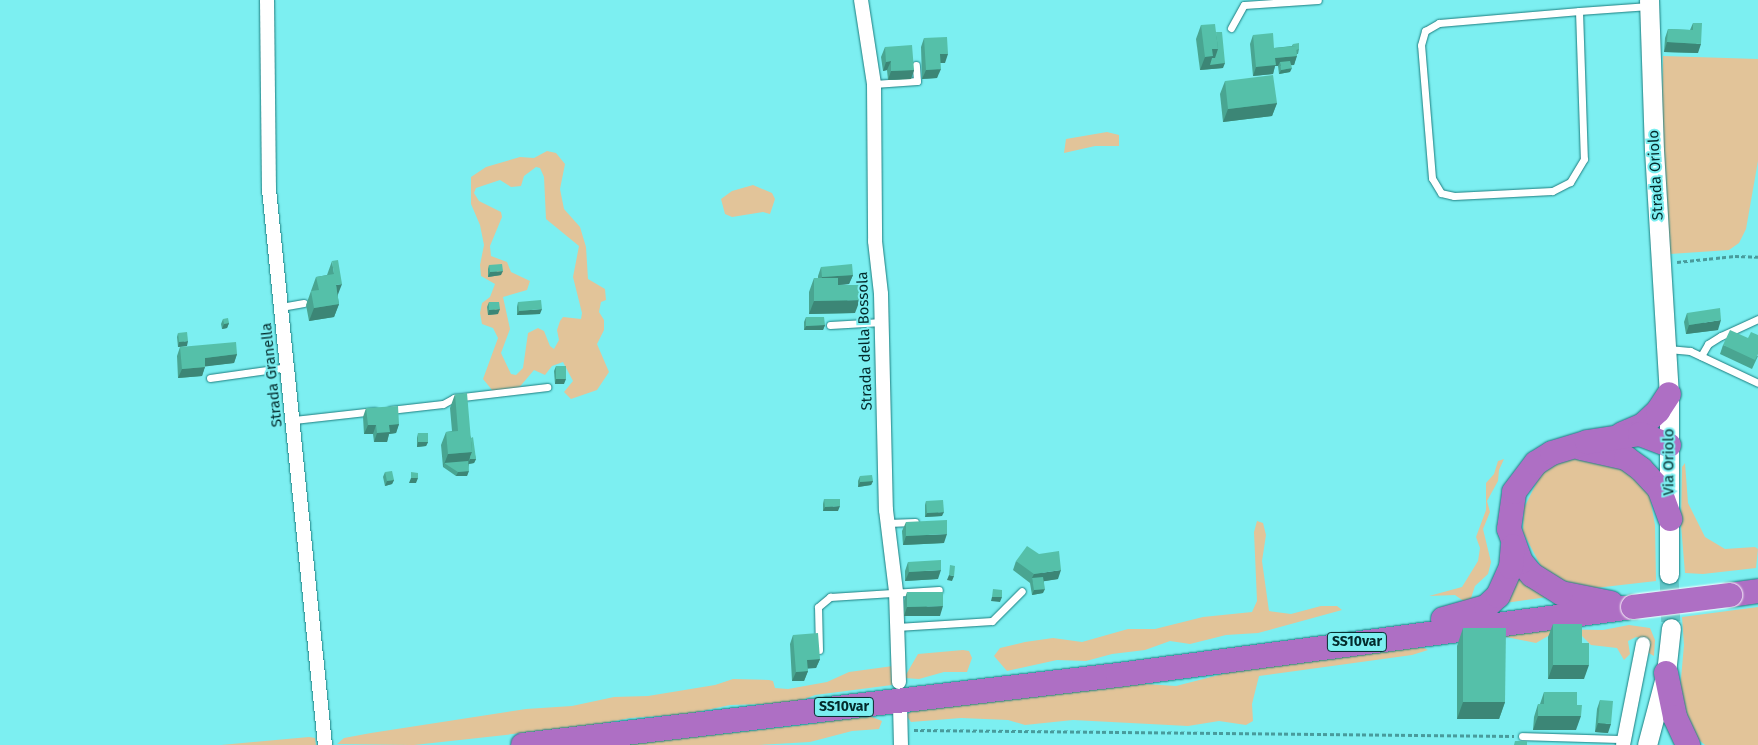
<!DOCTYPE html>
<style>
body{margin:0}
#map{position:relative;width:1758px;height:745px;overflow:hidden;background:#7ceff1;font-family:"Fira Sans",sans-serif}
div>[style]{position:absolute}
.green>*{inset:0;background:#e2c499}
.secondary-tunnel>*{height:19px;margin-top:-9.5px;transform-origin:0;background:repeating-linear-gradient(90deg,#64c8c9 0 19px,transparent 0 28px)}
.path>*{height:2.5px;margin-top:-1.25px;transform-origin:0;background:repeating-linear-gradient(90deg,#489b9c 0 4px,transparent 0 6.5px)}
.roads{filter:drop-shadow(0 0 1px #1c7d7f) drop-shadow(0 0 1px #1c7d7f)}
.lane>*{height:7px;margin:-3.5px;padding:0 3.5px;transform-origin:3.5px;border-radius:3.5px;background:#fff}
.street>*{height:14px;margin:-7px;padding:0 7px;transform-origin:7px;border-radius:7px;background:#fff}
.secondary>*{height:19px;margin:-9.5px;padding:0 9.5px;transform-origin:9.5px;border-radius:9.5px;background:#fff}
.highway>*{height:24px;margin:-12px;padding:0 12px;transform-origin:12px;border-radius:12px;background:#ae6fc4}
.bridges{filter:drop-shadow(0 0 1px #fff) drop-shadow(0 0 1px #fff)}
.highway-bridge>*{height:24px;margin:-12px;padding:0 12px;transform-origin:12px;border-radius:12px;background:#ae6fc4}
.wall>*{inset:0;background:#49a591}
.shaded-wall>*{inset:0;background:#3c8676}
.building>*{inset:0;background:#55c0a9}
span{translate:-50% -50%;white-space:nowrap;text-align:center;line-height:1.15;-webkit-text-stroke:4px #7ceff1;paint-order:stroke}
.shield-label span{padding:1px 4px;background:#7ceff1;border:1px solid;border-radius:4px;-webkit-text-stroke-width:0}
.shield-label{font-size:14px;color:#032a2b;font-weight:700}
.street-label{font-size:15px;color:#032a2b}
</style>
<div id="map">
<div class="green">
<div style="clip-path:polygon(1663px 56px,1758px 59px,1758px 161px,1746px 229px,1739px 243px,1729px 250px,1670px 254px,1661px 151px)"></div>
<div style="clip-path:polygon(1107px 132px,1119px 135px,1119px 146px,1095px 146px,1064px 153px,1066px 139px)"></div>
<div style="clip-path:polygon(evenodd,547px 151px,556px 153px,565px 164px,560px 189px,564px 209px,580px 227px,586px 247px,588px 279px,605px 289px,606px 300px,601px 302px,599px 312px,604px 320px,604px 330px,597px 344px,609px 372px,597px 390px,571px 399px,564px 392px,573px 381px,563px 362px,552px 366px,545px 375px,534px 370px,517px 390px,497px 396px,483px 379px,498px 338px,493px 328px,482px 324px,480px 313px,482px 303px,490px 297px,495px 284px,481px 276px,480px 265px,484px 245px,480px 225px,471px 204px,471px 177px,486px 167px,520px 157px,534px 158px,547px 151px,536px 167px,540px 168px,544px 177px,546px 219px,579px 246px,573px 277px,582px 313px,581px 319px,563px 317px,560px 321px,557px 330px,559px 340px,554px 349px,550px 346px,544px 331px,538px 328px,528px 333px,523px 368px,516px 375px,511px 374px,501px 353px,510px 329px,503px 297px,527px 290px,530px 281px,511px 272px,507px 262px,491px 256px,490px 246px,502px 217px,501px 212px,479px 201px,474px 193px,476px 188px,500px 180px,511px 187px,521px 186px,524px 176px,536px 167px)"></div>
<div style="clip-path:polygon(753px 185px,772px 193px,775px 199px,770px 214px,763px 212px,732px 217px,725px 214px,721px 199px,732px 191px)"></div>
<div style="clip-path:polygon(1569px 456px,1617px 459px,1649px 492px,1655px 525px,1656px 581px,1595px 588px,1560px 582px,1543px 570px,1523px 532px,1524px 508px,1541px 474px)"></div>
<div style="clip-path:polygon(1504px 459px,1499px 470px,1498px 481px,1487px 501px,1490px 512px,1483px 529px,1491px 562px,1488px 574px,1475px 586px,1470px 601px,1465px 602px,1455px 595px,1429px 596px,1462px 587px,1478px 561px,1480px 548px,1476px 537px,1486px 510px,1486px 483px,1494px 474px,1498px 461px)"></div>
<div style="clip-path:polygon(1685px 463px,1688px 503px,1705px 537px,1725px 549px,1755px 547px,1758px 549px,1756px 568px,1703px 574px,1685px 573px,1681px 525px,1682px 467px)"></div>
<div style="clip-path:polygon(1257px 521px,1263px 523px,1266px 535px,1262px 561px,1269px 611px,1291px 614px,1321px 606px,1337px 606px,1342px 610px,1258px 633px,1226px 635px,1190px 644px,1170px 641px,1145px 650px,1112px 654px,1086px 661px,1057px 660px,1007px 671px,994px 656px,1000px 648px,1025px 642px,1053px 638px,1082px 642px,1128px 629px,1155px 629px,1203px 617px,1252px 612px,1257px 601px,1254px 532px)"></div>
<div style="clip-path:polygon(1516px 564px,1548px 597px,1498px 604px)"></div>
<div style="clip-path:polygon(1758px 607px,1758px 745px,1705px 745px,1693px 735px,1679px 701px,1684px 645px,1682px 617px)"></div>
<div style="clip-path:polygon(1629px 625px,1650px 628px,1655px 640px,1654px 656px,1647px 652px,1648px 640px,1636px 637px,1628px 641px,1630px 654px,1624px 660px,1617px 648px,1591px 645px,1582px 636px,1555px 632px,1536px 643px,1496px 635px,1545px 629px,1603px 630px)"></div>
<div style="clip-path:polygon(1424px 648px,1428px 650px,1412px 655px,1259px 676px,1252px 704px,1253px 721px,1246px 725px,1219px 721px,1188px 726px,1073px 720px,1025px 725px,1008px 720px,961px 718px,911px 722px,906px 715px,914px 710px,1081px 690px,1145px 684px,1176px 686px,1246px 668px,1382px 649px)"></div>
<div style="clip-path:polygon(963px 650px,969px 651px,972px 658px,967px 672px,944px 672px,919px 679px,904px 678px,918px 654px)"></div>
<div style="clip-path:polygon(893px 666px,892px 685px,815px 695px,794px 703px,730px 705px,688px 714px,630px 718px,595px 725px,414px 745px,337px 744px,344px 738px,371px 733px,526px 709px,572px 706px,614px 697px,648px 696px,715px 685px,733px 679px,769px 680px,773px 681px,775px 688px,788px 689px,827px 682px,849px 672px)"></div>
<div style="clip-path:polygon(867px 715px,882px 721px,879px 729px,852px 731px,810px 742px,758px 745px,618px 745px,805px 725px)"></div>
<div style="clip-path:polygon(309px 737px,315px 738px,316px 745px,221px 745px)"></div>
</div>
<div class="secondary-tunnel">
<div style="left:1669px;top:574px;width:54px;rotate:87.9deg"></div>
</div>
<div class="path">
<div style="left:1677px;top:262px;width:58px;rotate:-5.9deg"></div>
<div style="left:1735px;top:256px;width:23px;rotate:2deg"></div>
<div style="left:914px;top:730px;width:600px;rotate:0.57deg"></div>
</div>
<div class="roads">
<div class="lane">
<div style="left:1579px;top:11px;width:148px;rotate:88.1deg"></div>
<div style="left:1584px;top:159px;width:27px;rotate:121deg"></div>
<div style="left:1570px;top:182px;width:20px;rotate:153deg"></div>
<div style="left:1552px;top:191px;width:98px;rotate:177.1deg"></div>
<div style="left:1454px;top:196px;width:13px;rotate:-167deg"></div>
<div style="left:1441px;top:193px;width:17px;rotate:-121deg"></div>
<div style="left:1432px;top:178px;width:133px;rotate:-94.7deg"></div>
<div style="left:1421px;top:45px;width:15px;rotate:-74deg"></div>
<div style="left:1425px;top:31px;width:16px;rotate:-30deg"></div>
<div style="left:1439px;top:23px;width:141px;rotate:-4.9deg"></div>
<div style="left:1579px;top:11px;width:70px;rotate:-4.1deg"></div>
<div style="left:1231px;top:28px;width:26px;rotate:-61deg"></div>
<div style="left:1244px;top:5px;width:74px;rotate:-3.9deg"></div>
<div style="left:874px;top:84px;width:43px;rotate:-4deg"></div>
<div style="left:917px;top:81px;width:16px;rotate:-94deg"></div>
<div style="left:281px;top:307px;width:23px;rotate:-10deg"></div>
<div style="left:830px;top:325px;width:52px;rotate:-3.3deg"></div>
<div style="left:1668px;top:349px;width:22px;rotate:5deg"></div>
<div style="left:1690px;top:351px;width:75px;rotate:25.2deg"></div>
<div style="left:1701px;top:356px;width:14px;rotate:-60deg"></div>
<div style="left:1708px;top:344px;width:15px;rotate:-32deg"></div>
<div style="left:1721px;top:336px;width:41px;rotate:-24.7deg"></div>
<div style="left:210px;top:378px;width:79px;rotate:-8deg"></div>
<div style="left:390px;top:410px;width:53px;rotate:-6.5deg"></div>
<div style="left:443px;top:404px;width:13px;rotate:-29deg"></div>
<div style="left:454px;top:398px;width:94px;rotate:-6.7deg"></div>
<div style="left:294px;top:420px;width:81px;rotate:-6.4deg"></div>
<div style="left:887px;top:523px;width:28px;rotate:-2deg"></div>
<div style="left:897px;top:627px;width:95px;rotate:-3.6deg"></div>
<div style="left:992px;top:621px;width:42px;rotate:-45deg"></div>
<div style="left:819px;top:650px;width:43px;rotate:-91.3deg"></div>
<div style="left:818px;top:607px;width:16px;rotate:-40deg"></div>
<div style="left:830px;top:597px;width:109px;rotate:-3.7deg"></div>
<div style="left:1522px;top:736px;width:102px;rotate:1.7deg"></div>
</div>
<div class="street">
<div style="left:267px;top:0;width:189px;rotate:89.4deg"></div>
<div style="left:269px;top:189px;width:559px;rotate:84.25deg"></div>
<div style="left:861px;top:0;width:85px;rotate:81.2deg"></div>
<div style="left:874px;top:84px;width:157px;rotate:89.6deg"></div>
<div style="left:875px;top:241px;width:53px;rotate:83.5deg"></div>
<div style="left:881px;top:294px;width:216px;rotate:88.7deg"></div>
<div style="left:886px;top:510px;width:83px;rotate:83deg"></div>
<div style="left:896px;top:592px;width:90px;rotate:88.1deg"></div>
<div style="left:900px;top:705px;width:40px;rotate:88.6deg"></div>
<div style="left:1623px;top:745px;width:103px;rotate:-78.8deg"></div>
</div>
<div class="secondary">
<div style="left:1649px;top:0;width:150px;rotate:88.1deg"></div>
<div style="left:1654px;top:150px;width:244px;rotate:86.5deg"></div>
<div style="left:1669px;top:394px;width:180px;rotate:90deg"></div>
<div style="left:1647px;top:745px;width:74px;rotate:-75.2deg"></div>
<div style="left:1666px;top:673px;width:45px;rotate:-83.7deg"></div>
</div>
<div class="highway">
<div style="left:1622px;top:434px;width:23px;rotate:-23deg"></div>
<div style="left:1643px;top:425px;width:21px;rotate:-43deg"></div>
<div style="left:1658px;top:411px;width:20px;rotate:-57deg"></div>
<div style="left:1581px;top:448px;width:46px;rotate:12.5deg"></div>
<div style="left:1626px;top:458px;width:19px;rotate:36deg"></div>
<div style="left:1641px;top:469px;width:26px;rotate:47deg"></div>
<div style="left:1659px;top:488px;width:33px;rotate:70deg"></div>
<div style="left:1730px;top:595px;width:28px;rotate:-8deg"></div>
<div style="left:1611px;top:603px;width:51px;rotate:-168.7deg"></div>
<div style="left:1561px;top:593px;width:34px;rotate:-148deg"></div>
<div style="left:1532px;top:575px;width:17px;rotate:-130deg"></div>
<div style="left:1521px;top:562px;width:35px;rotate:-110deg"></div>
<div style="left:1509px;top:529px;width:37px;rotate:-82deg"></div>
<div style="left:1514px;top:492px;width:36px;rotate:-53deg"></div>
<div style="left:1536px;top:463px;width:19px;rotate:-32deg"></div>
<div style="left:1552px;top:453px;width:37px;rotate:-17deg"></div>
<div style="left:1587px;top:442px;width:54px;rotate:-8.6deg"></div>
<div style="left:1640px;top:434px;width:31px;rotate:21deg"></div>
<div style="left:1443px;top:619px;width:45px;rotate:-15.6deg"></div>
<div style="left:1486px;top:607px;width:16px;rotate:-43deg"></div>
<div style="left:1498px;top:596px;width:32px;rotate:-66deg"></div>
<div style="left:1511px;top:567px;width:21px;rotate:-85deg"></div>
<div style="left:1666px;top:673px;width:45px;rotate:78.4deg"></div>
<div style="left:1675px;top:717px;width:31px;rotate:65deg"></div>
<div style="left:523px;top:745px;width:599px;rotate:-6.71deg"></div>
<div style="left:1118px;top:675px;width:519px;rotate:-7.52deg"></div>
</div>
</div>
<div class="bridges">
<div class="highway-bridge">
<div style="left:1633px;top:607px;width:98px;rotate:-7.1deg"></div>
</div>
</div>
<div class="wall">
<div style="clip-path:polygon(1693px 23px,1698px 53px,1664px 52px,1665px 38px,1668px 29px,1690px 30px)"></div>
<div style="clip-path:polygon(1201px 25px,1216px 32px,1223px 68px,1200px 70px,1196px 39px)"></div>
<div style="clip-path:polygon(1253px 35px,1274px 48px,1292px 46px,1293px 44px,1299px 49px,1298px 54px,1297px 54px,1294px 65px,1291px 65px,1290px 72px,1279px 74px,1278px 66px,1275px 66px,1273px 74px,1253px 76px,1250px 44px)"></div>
<div style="clip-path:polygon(924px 38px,945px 63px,940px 63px,937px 78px,922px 79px,921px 47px)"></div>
<div style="clip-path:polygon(885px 47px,914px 70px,911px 79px,888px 80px,887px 70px,883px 71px,881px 57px)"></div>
<div style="clip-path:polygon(1225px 81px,1277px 103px,1272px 116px,1223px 122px,1220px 94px)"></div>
<div style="clip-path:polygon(332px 261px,339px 304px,334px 317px,309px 321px,306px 305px,316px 277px,327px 275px)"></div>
<div style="clip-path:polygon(489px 265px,501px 275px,488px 277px,488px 269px)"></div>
<div style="clip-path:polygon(821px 267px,853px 275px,849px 284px,838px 285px,855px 313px,809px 314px,809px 292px,814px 278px,818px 278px,818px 276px)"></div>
<div style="clip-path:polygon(489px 302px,498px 314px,488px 315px,487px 307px)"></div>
<div style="clip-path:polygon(518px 302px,540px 314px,517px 315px,517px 307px)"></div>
<div style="clip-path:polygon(1687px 313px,1718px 330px,1686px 334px,1684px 322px)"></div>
<div style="clip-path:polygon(806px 317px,825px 325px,823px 330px,804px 330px,804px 322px)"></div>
<div style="clip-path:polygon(223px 319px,229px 323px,227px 328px,222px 329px,221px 324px)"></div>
<div style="clip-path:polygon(178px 333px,187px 346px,178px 347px,177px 337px)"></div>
<div style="clip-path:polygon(1723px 345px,1758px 356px,1752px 369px,1720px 354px)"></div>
<div style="clip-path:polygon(180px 347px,237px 354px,234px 363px,205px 366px,202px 376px,178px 378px,177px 356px)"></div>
<div style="clip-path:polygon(556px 366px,564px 384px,555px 384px,554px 371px)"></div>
<div style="clip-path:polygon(455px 394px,471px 438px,476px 459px,474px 463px,469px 464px,467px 476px,456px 476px,443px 467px,441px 445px,446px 432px,452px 431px,450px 408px)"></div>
<div style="clip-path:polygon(366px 408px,399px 424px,396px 433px,389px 434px,387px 442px,374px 442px,373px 434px,364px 434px,363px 417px)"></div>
<div style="clip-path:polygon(418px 433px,428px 442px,426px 446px,417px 447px,417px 438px)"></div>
<div style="clip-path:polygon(385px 472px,394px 480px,392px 484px,385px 486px,383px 477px)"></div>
<div style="clip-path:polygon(860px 476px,873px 481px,871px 485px,858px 487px,858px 481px)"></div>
<div style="clip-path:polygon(824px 499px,838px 511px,823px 511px,823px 504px)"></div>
<div style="clip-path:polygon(926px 501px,942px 516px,925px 517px,925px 505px)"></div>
<div style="clip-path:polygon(906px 522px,944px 543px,903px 545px,902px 531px)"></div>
<div style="clip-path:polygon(1016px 561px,1058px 579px,1044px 581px,1043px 593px,1032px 595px,1030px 583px,1013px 570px)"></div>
<div style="clip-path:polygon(908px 562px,938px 579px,905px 581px,905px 571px)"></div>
<div style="clip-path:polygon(907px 592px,940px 616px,904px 616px,904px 601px)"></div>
<div style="clip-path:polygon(1553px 624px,1582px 643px,1584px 679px,1548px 679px,1548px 637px)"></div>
<div style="clip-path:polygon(1463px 628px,1505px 702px,1499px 719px,1457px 719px,1457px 646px)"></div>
<div style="clip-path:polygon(793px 635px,820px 659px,816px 668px,807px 668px,808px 671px,804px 681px,792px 681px,790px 644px)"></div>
<div style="clip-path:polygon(1544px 692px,1576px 730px,1533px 730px,1534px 717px,1538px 704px,1540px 704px)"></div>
<div style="clip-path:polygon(1600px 700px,1608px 733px,1595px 732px,1597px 709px)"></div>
</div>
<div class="shaded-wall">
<div style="clip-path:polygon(1667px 42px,1701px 44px,1698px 53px,1664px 52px)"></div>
<div style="clip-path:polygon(1212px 49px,1218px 49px,1225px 63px,1223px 68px,1200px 70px,1205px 57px)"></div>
<div style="clip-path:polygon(940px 54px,948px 54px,945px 63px,937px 63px)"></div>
<div style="clip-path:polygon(1297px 56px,1294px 65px,1280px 66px,1280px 62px,1278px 66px,1275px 66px,1273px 74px,1253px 76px,1256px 67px,1275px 58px)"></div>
<div style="clip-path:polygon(891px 61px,887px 70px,883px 71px,886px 62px)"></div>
<div style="clip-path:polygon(1292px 68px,1290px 72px,1279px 74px,1281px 70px)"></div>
<div style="clip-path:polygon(941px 69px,937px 78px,922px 79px,926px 70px)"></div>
<div style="clip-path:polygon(914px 70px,911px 79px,888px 80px,891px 71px)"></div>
<div style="clip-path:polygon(1277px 103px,1272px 116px,1223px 122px,1228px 109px)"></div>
<div style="clip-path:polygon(503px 271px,501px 275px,488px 277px,490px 272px)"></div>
<div style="clip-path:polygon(853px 275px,849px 284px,819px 287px,822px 277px)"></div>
<div style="clip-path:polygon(342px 284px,337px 297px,336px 285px)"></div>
<div style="clip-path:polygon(860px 300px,855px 313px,809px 314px,814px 301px)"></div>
<div style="clip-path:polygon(339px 304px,334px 317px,309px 321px,314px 308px)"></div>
<div style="clip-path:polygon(500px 309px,498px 314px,488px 315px,489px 310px)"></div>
<div style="clip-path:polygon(542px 309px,540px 314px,517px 315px,519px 311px)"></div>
<div style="clip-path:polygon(1721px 320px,1718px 330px,1686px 334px,1689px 325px)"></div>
<div style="clip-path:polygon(229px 323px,227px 328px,222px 329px,224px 324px)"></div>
<div style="clip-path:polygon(825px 325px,823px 330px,804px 330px,806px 326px)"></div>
<div style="clip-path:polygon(188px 341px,187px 346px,178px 347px,179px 342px)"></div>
<div style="clip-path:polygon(237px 354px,234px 363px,201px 367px,205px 358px)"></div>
<div style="clip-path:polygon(205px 367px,202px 376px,178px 378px,182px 369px)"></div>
<div style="clip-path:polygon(556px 379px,566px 379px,564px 384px,555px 384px)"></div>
<div style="clip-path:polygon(399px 424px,396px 433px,389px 434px,387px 442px,374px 442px,377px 433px,389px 425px)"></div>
<div style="clip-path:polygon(368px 425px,376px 425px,373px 434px,364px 434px)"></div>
<div style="clip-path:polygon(418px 442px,428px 442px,426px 446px,417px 447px)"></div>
<div style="clip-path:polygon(472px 452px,467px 465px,444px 463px,443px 467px,448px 454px)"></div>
<div style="clip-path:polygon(470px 459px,476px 459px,474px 463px,468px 464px)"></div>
<div style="clip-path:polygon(469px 471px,467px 476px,456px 476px,458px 472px)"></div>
<div style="clip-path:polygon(411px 478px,418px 478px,416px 483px,409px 483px)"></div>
<div style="clip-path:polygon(394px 480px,392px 484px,385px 486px,387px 481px)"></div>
<div style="clip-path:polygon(873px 481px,871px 485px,858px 487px,860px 482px)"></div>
<div style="clip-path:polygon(840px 506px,838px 511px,823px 511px,825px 507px)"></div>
<div style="clip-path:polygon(944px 512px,942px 516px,925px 517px,927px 513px)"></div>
<div style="clip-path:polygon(947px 534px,944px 543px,903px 545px,906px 536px)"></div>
<div style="clip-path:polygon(941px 570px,938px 579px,905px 581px,909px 572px)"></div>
<div style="clip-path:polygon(1061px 570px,1058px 579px,1033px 583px,1032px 578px,1034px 574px)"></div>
<div style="clip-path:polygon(949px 575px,954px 576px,952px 581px,947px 580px)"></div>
<div style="clip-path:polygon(1045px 589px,1043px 593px,1032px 595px,1034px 590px)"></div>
<div style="clip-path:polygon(992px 597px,1002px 597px,1000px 602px,991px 601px)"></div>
<div style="clip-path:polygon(943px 606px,940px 616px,904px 616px,907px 607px)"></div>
<div style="clip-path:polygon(820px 659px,816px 668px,803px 669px,807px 660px)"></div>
<div style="clip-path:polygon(1553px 665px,1589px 665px,1584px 679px,1548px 679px)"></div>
<div style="clip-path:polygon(808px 671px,804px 681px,792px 681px,796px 672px)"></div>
<div style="clip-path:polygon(1463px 702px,1505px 702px,1499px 719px,1457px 719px)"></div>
<div style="clip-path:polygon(1538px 716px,1581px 716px,1576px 730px,1533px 730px)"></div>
<div style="clip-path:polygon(1598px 723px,1611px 724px,1608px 733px,1595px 732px)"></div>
</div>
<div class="building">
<div style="clip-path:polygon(1693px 23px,1702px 23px,1701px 44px,1667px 42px,1668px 29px,1693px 30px)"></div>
<div style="clip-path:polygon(1215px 24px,1218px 49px,1212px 49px,1213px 56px,1205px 57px,1201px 25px)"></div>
<div style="clip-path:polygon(1216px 32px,1222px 32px,1225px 63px,1210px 65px,1212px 58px,1215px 58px,1218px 49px)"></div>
<div style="clip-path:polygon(1273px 33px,1274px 48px,1296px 46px,1297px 56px,1275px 58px,1276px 65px,1256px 67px,1253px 35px)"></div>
<div style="clip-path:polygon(947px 37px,948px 54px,940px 54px,941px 69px,926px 70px,924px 38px)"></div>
<div style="clip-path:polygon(1299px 43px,1299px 49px,1296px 50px,1296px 46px,1293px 46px,1293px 44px)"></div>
<div style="clip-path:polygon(912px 45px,914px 70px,891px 71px,891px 61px,886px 62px,885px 47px)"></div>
<div style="clip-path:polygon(1290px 61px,1292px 68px,1281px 70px,1280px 62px)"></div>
<div style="clip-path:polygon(1273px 75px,1277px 103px,1228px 109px,1225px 81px)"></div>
<div style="clip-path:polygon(338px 260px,342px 284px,336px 285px,339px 304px,314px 308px,311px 291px,319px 290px,316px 277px,334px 274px,332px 261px)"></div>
<div style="clip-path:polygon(502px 264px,503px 271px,490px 272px,489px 265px)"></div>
<div style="clip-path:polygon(852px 264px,853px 275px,822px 277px,821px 267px)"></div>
<div style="clip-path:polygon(814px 278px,838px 278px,838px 285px,859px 285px,860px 300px,814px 301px)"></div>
<div style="clip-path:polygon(541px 300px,542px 309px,519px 311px,518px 302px)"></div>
<div style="clip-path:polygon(489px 302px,499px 302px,500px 309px,489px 310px)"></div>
<div style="clip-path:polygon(1720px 308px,1721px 320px,1689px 325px,1687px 313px)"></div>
<div style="clip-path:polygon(806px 317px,824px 317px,825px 325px,806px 326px)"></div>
<div style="clip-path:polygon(228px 318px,229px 323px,224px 324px,223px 319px)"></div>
<div style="clip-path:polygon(1730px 330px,1748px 338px,1751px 332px,1758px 335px,1758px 354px,1755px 360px,1723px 345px)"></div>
<div style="clip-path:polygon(187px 332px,188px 341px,179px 342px,178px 333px)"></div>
<div style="clip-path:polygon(236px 342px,237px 354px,205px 358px,205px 367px,182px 369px,180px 347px)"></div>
<div style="clip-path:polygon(556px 366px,566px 366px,566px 379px,556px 379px)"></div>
<div style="clip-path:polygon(467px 393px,472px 452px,448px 454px,446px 432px,458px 431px,455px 394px)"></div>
<div style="clip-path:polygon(398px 406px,399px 424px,389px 425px,390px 432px,377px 433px,376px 425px,368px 425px,366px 408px)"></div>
<div style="clip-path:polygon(418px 433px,428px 433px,428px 442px,418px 442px)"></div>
<div style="clip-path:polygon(473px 437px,476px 459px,470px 459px,470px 457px,472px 452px,471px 438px)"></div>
<div style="clip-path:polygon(468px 461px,469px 471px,458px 472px,444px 463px)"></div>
<div style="clip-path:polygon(392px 471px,394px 480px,387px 481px,385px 472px)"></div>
<div style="clip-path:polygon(411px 472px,418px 473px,418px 478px,411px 478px)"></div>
<div style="clip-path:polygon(872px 475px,873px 481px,860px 482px,860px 476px)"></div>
<div style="clip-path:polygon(824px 499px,840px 499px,840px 506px,825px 507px)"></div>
<div style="clip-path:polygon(943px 500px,944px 512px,927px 513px,926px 501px)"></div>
<div style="clip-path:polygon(947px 520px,947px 534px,906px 536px,906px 522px)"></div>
<div style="clip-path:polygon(1027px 546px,1039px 554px,1059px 551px,1061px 570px,1034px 574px,1016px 561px)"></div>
<div style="clip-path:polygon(941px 560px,941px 570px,909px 572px,908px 562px)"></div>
<div style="clip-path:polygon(950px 565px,955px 566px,954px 576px,949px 575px)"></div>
<div style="clip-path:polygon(1043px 577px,1045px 589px,1034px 590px,1032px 578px)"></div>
<div style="clip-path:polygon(993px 589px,1002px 590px,1002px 597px,992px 597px)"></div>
<div style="clip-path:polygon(907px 592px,943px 592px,943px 606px,907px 607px)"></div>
<div style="clip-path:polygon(1553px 624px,1582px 624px,1582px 643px,1589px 643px,1589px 665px,1553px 665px)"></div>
<div style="clip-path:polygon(1463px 628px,1506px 628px,1505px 702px,1463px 702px)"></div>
<div style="clip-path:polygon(818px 633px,820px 659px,807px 660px,808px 671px,796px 672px,793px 635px)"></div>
<div style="clip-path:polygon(1544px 692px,1577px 692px,1577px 705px,1582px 705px,1581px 716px,1538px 716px,1538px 704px,1544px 704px)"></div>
<div style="clip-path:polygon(1600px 700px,1613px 701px,1611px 724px,1598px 723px)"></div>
<div style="clip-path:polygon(1515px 741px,1527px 741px,1527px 745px,1514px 745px)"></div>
</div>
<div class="shield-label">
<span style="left:1357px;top:642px">SS10var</span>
<span style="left:844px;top:707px">SS10var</span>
</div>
<div class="street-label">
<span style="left:1656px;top:175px;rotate:-93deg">Strada Oriolo</span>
<span style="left:865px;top:341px;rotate:-92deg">Strada della Bossola</span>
<span style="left:272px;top:375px;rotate:-96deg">Strada Granella</span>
<span style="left:1669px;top:462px;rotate:-90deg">Via Oriolo</span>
</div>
</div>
